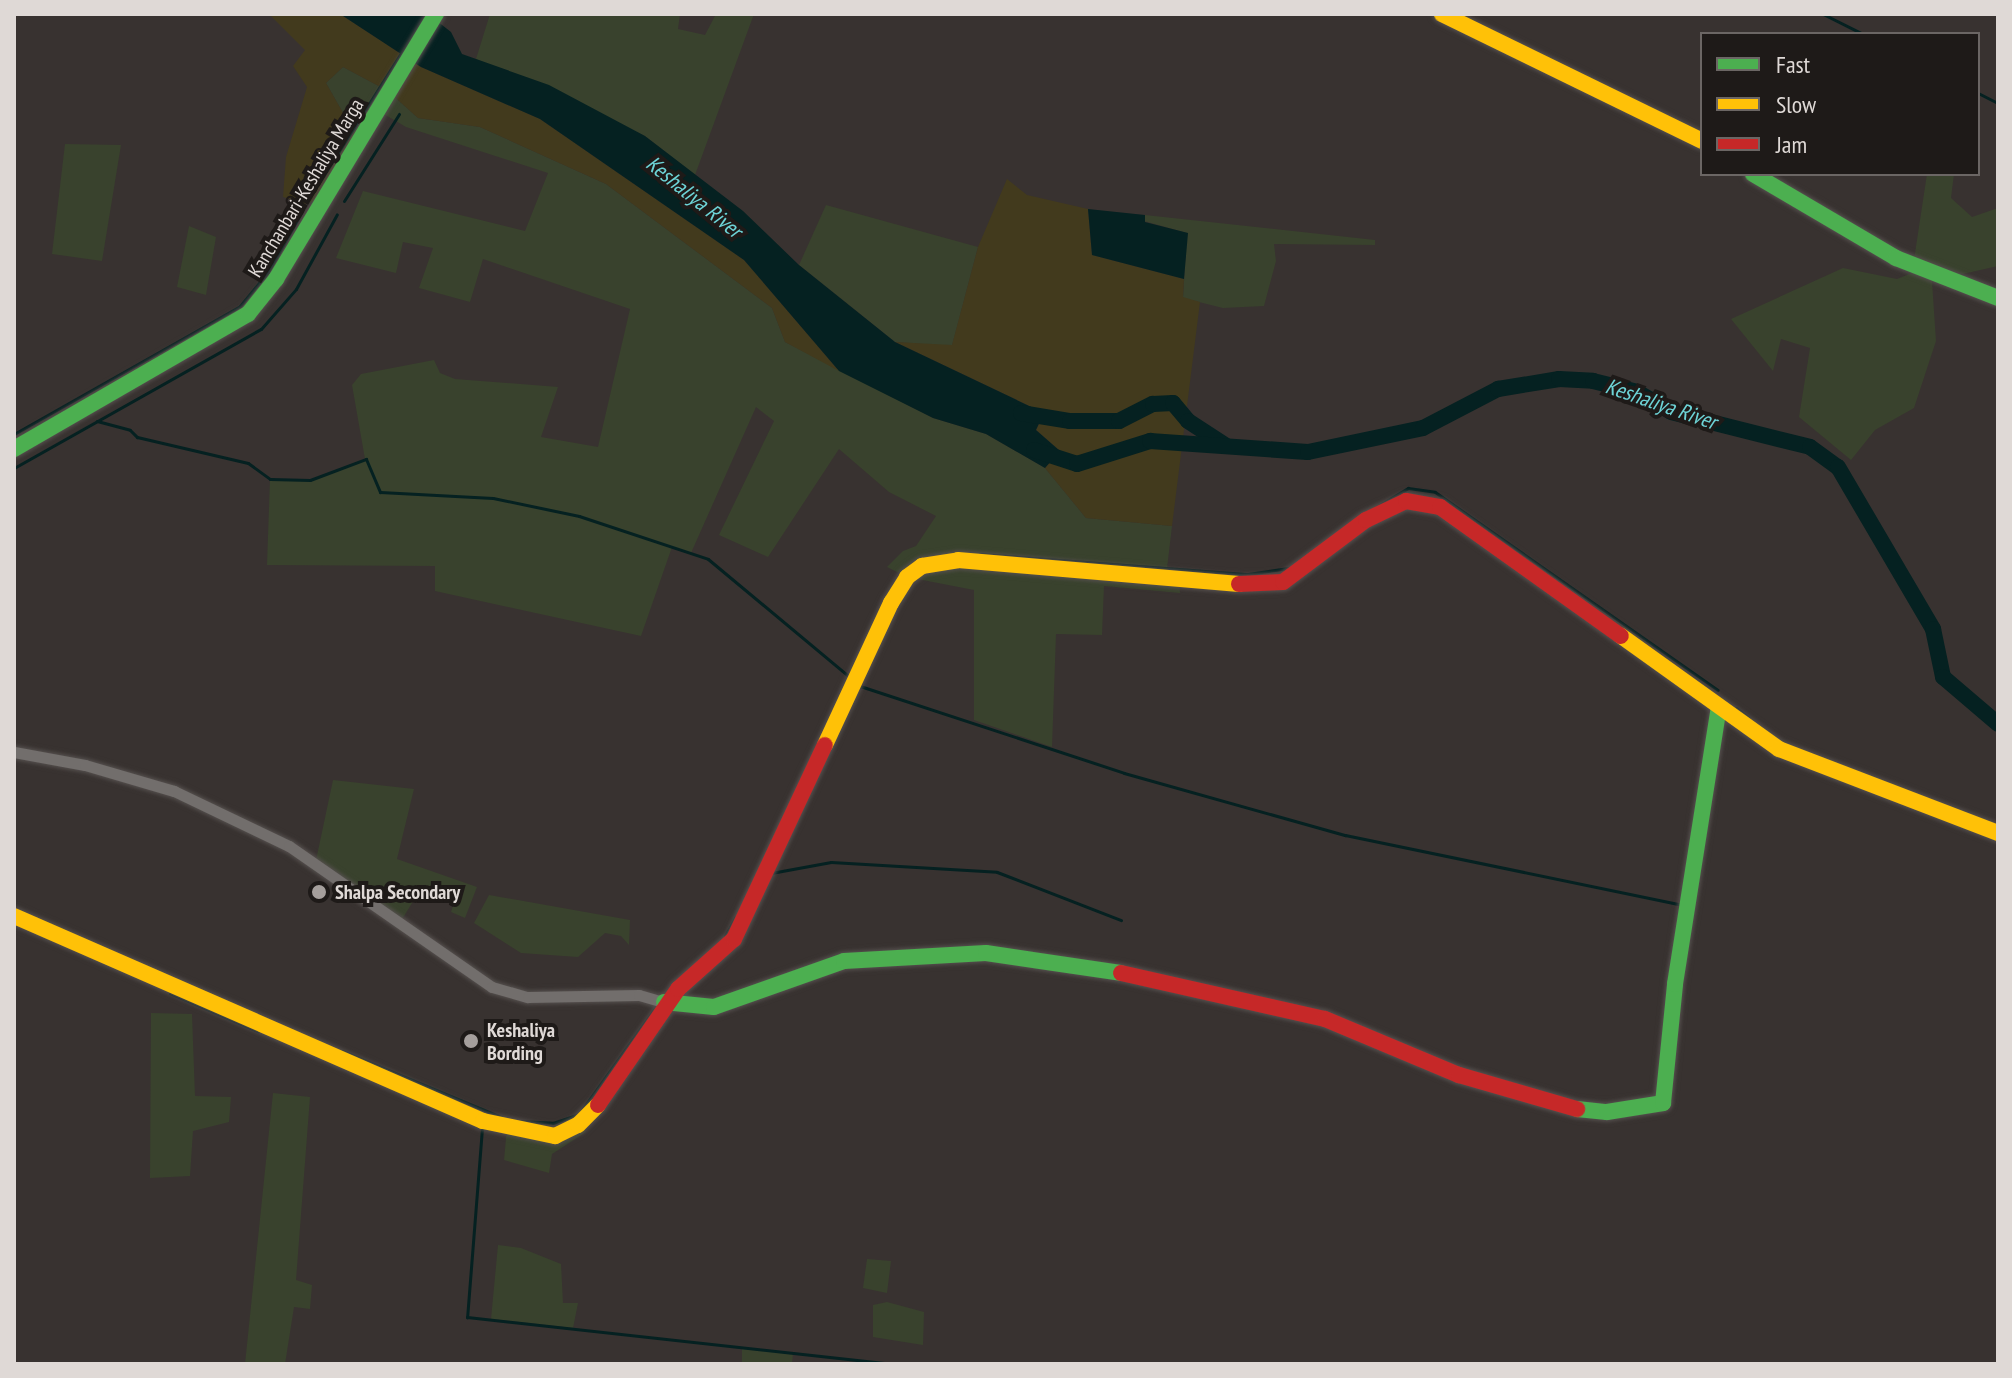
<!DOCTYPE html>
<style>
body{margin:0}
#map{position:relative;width:2012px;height:1378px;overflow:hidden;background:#383230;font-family:"PT Sans Narrow",sans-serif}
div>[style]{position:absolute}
.green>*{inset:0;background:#39422d}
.sand>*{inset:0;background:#423a1d}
.water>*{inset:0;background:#052121}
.stream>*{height:3px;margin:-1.5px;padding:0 1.5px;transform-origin:1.5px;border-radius:1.5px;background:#052121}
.river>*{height:16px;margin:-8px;padding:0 8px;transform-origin:8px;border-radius:8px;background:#052121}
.roads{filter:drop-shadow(0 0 2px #55504e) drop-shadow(0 0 2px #55504e)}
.street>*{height:11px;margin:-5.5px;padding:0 5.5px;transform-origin:5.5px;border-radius:5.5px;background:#726e6c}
.fast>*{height:16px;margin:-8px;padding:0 8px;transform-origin:8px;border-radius:8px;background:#4caf50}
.slow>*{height:16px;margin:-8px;padding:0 8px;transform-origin:8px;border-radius:8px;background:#ffc107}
.jam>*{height:16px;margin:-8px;padding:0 8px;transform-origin:8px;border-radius:8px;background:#c62828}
.dots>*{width:22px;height:22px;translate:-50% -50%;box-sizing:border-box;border:4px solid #1e1a18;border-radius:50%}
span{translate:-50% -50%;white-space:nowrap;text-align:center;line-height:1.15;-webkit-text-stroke:8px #1e1a18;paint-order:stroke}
.street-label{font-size:20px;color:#dfd9d6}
.poi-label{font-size:20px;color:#dfd9d6;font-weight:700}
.left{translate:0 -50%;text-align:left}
.water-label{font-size:22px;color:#6dd3d6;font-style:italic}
.frame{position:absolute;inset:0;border:16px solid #dfd9d6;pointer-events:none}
.legend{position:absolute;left:1700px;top:32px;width:280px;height:144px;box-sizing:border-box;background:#1e1a18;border:2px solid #6b6664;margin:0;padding:10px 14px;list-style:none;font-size:24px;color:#dfd9d6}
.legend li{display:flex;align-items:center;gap:16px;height:40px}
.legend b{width:40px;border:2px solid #6b6664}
</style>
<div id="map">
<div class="green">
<div style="clip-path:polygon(490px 14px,680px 14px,678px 29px,705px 35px,716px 14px,754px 14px,695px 175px,645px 136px,476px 59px)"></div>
<div style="clip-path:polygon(343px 67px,388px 91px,418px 118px,480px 127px,606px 184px,772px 308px,785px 342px,933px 418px,986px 434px,1045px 468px,1086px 518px,1172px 526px,1166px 577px,1179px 578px,1180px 593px,1104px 586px,1102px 635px,1056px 634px,1052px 747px,974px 720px,974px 590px,907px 577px,887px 567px,903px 551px,916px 546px,936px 516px,889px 492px,839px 449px,768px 557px,719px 535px,774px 421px,756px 407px,691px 553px,672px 547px,641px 636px,435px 591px,435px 566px,267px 565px,270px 479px,310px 480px,365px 459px,352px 385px,361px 374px,434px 360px,440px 373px,455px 379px,558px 387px,541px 437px,598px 447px,630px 309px,483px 259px,470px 302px,419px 288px,433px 248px,403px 242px,396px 273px,336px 258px,363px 191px,525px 231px,548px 173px,406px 127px,377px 110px,359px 141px,326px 83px)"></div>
<div style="clip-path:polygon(65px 144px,121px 145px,102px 261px,52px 254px)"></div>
<div style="clip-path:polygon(1927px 174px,1954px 174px,1951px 198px,1972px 217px,1998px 208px,1998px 266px,1932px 281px,1936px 341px,1914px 408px,1875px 430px,1851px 460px,1799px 417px,1810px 348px,1781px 339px,1773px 371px,1731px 319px,1843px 268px,1897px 279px,1912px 273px)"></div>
<div style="clip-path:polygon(826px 205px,978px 247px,952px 346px,895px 342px,799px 265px)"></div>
<div style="clip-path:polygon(1145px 215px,1375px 240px,1375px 245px,1274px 244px,1276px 261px,1264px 306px,1223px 308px,1183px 298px,1187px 233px,1144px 221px)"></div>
<div style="clip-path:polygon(189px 226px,216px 237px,206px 295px,177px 287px)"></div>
<div style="clip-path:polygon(333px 780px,414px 789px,397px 859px,477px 887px,465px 918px,451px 912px,455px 900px,420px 890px,398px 926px,315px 865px)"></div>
<div style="clip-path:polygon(489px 895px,630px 920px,629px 945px,621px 936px,605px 933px,578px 957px,521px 953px,474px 923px)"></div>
<div style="clip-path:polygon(151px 1013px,192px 1014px,195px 1096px,231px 1097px,229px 1122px,193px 1131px,190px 1176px,150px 1178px)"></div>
<div style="clip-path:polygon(273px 1093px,310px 1097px,296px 1280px,312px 1285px,310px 1309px,294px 1307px,285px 1364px,245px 1364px)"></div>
<div style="clip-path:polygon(578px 1125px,586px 1132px,552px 1154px,549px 1173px,504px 1160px,507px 1127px,527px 1133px)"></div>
<div style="clip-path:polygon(498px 1245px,521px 1248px,561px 1264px,563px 1303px,578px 1303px,573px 1328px,491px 1319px)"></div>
<div style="clip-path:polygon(867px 1259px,891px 1261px,887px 1293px,863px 1288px)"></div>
<div style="clip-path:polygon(887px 1302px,924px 1312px,923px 1345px,873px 1337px,873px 1305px)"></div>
<div style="clip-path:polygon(742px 1347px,793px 1353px,792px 1364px,742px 1364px)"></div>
</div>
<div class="sand">
<div style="clip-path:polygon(269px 14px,340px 14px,421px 67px,540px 119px,744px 260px,839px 371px,785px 342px,772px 308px,606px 184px,480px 127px,418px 118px,388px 91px,343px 67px,326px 83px,359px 141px,325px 197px,306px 204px,283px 197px,286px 157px,307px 87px,293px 66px,305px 50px)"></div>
<div style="clip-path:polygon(1007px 179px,1027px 195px,1088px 209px,1092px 255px,1184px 279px,1183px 297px,1200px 302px,1172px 526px,1086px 518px,1045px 468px,1060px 451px,1036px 430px,1044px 413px,895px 342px,952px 345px,978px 247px)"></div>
</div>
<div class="water">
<div style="clip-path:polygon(340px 14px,428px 14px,451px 32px,462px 54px,549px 85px,645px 136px,743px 211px,799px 265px,895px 342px,1044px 413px,1036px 430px,1060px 451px,1045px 468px,986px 434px,933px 418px,839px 371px,744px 260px,540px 119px,421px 67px)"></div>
<div style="clip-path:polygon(1088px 209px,1145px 215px,1145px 222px,1188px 233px,1184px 279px,1092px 255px)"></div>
</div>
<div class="stream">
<div style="left:1823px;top:14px;width:45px;rotate:26.6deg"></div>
<div style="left:1978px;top:93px;width:22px;rotate:27deg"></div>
<div style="left:310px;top:197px;width:170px;rotate:-57.7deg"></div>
<div style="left:344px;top:201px;width:103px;rotate:-57.7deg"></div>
<div style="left:97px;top:421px;width:34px;rotate:15deg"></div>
<div style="left:130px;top:430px;width:10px;rotate:45deg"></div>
<div style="left:137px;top:437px;width:114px;rotate:13.2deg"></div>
<div style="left:248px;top:463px;width:27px;rotate:36deg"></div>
<div style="left:270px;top:479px;width:40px;rotate:1.4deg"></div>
<div style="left:310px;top:480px;width:60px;rotate:-20.6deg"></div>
<div style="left:366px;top:459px;width:36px;rotate:67deg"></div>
<div style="left:380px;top:492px;width:113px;rotate:3deg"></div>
<div style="left:493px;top:498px;width:88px;rotate:11.8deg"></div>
<div style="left:579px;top:516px;width:136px;rotate:18.4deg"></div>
<div style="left:708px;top:559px;width:186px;rotate:39.8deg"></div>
<div style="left:14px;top:434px;width:260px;rotate:-29.5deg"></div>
<div style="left:240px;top:306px;width:44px;rotate:-50.5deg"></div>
<div style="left:268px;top:272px;width:68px;rotate:-60.8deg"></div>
<div style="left:14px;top:468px;width:283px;rotate:-29.4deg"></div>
<div style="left:261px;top:329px;width:53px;rotate:-48.8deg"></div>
<div style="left:296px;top:289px;width:85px;rotate:-61.3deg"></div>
<div style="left:1350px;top:523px;width:68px;rotate:-31.1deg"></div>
<div style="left:1408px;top:488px;width:27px;rotate:8deg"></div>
<div style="left:1435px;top:492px;width:345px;rotate:35deg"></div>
<div style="left:980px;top:554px;width:269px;rotate:4.3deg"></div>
<div style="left:1248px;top:574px;width:48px;rotate:-8.5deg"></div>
<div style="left:860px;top:686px;width:278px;rotate:18.2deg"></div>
<div style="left:1124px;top:773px;width:230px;rotate:15.7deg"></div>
<div style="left:1345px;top:835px;width:345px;rotate:11.7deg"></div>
<div style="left:1736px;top:708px;width:16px;rotate:38deg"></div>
<div style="left:771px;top:873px;width:61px;rotate:-10.4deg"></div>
<div style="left:831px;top:862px;width:166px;rotate:3.4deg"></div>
<div style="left:997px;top:872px;width:133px;rotate:21.2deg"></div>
<div style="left:725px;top:936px;width:21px;rotate:-61deg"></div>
<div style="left:170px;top:993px;width:96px;rotate:23.4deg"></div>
<div style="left:342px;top:1051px;width:172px;rotate:22.5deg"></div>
<div style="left:520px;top:1121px;width:33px;rotate:3deg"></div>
<div style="left:553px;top:1123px;width:28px;rotate:-19deg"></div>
<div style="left:579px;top:1114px;width:135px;rotate:-54.3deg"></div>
<div style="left:482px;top:1128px;width:190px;rotate:94.5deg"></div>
<div style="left:467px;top:1317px;width:431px;rotate:6.3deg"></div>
</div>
<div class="river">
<div style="left:1021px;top:413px;width:50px;rotate:9.3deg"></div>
<div style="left:1070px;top:421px;width:49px"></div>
<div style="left:1119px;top:421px;width:38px;rotate:-27deg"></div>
<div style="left:1153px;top:404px;width:20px;rotate:-3deg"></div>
<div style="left:1173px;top:403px;width:23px;rotate:50deg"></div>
<div style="left:1188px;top:421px;width:44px;rotate:33deg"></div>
<div style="left:1034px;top:450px;width:45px;rotate:18deg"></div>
<div style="left:1077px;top:464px;width:77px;rotate:-17.5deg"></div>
<div style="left:1150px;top:441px;width:158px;rotate:4deg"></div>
<div style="left:1308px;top:452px;width:117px;rotate:-11.8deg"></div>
<div style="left:1423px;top:428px;width:85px;rotate:-27.5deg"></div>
<div style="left:1498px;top:389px;width:62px;rotate:-9.3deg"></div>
<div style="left:1559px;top:379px;width:34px;rotate:3deg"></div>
<div style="left:1593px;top:381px;width:45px;rotate:14deg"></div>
<div style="left:1637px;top:392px;width:39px;rotate:30deg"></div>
<div style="left:1671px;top:412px;width:143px;rotate:14.1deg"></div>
<div style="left:1810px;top:447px;width:34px;rotate:36deg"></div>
<div style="left:1838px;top:467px;width:188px;rotate:59.6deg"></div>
<div style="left:1933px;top:629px;width:49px;rotate:78.2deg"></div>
<div style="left:1943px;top:677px;width:72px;rotate:40.5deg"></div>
</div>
<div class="roads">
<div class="street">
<div style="left:14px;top:752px;width:72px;rotate:10.4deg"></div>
<div style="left:85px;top:765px;width:93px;rotate:16.3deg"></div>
<div style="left:174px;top:791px;width:127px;rotate:25.6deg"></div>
<div style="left:289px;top:846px;width:247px;rotate:34.8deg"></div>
<div style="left:492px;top:987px;width:37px;rotate:16deg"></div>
<div style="left:528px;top:997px;width:111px;rotate:-1deg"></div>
<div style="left:639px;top:995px;width:26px;rotate:16deg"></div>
</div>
<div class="fast">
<div style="left:1753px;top:174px;width:166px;rotate:30.4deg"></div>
<div style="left:1896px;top:258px;width:110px;rotate:21.4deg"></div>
<div style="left:14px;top:449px;width:270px;rotate:-30deg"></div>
<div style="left:248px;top:314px;width:45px;rotate:-51.3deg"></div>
<div style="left:276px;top:279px;width:310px;rotate:-58.9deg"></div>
<div style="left:664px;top:1002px;width:50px;rotate:5.7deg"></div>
<div style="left:714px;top:1007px;width:138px;rotate:-19.5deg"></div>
<div style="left:844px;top:961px;width:142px;rotate:-3.2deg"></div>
<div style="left:986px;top:953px;width:136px;rotate:8.4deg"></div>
<div style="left:1577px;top:1109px;width:30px;rotate:6deg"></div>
<div style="left:1607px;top:1112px;width:57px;rotate:-9.1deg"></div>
<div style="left:1663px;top:1103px;width:120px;rotate:-84.2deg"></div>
<div style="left:1675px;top:984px;width:280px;rotate:-81deg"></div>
</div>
<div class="slow">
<div style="left:1442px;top:14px;width:289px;rotate:26deg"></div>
<div style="left:1621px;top:636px;width:194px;rotate:35.6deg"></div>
<div style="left:1779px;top:749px;width:235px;rotate:21deg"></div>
<div style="left:825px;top:745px;width:157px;rotate:-65.1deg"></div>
<div style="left:891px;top:603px;width:31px;rotate:-58deg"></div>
<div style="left:907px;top:577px;width:19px;rotate:-36deg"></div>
<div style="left:922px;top:566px;width:36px;rotate:-9deg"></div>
<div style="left:958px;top:560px;width:282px;rotate:4.9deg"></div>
<div style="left:14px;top:916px;width:512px;rotate:23.61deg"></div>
<div style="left:483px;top:1121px;width:74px;rotate:11.8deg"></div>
<div style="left:555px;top:1136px;width:25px;rotate:-26deg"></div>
<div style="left:578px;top:1125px;width:28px;rotate:-45deg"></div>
</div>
<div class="jam">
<div style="left:1239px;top:584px;width:44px;rotate:-2.6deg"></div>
<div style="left:1283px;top:582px;width:104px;rotate:-36.8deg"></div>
<div style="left:1366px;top:520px;width:44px;rotate:-25.4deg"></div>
<div style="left:1406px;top:501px;width:35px;rotate:10deg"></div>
<div style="left:1440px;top:507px;width:222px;rotate:35.5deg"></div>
<div style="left:1121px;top:973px;width:209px;rotate:12.7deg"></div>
<div style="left:1325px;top:1019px;width:145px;rotate:22.7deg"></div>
<div style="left:1459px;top:1075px;width:123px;rotate:16.1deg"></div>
<div style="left:598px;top:1105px;width:141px;rotate:-55.4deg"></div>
<div style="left:678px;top:989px;width:75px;rotate:-41.8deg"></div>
<div style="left:734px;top:939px;width:214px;rotate:-64.9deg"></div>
</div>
</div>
<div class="dots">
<div style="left:319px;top:892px;background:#a59f9c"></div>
<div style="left:471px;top:1041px;background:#a59f9c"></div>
</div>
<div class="street-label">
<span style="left:306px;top:188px;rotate:-59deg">Kanchanbari-Keshaliya Marga</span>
</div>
<div class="poi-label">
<span class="left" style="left:335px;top:892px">Shalpa Secondary</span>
<span class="left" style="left:487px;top:1042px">Keshaliya<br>Bording</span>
</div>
<div class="water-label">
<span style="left:694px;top:197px;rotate:39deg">Keshaliya River</span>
<span style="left:1661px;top:404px;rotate:19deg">Keshaliya River</span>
</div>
<div class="frame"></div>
<ul class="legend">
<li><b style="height:10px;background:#4caf50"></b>Fast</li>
<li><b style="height:10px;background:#ffc107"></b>Slow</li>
<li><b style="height:10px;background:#c62828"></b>Jam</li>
</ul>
</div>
